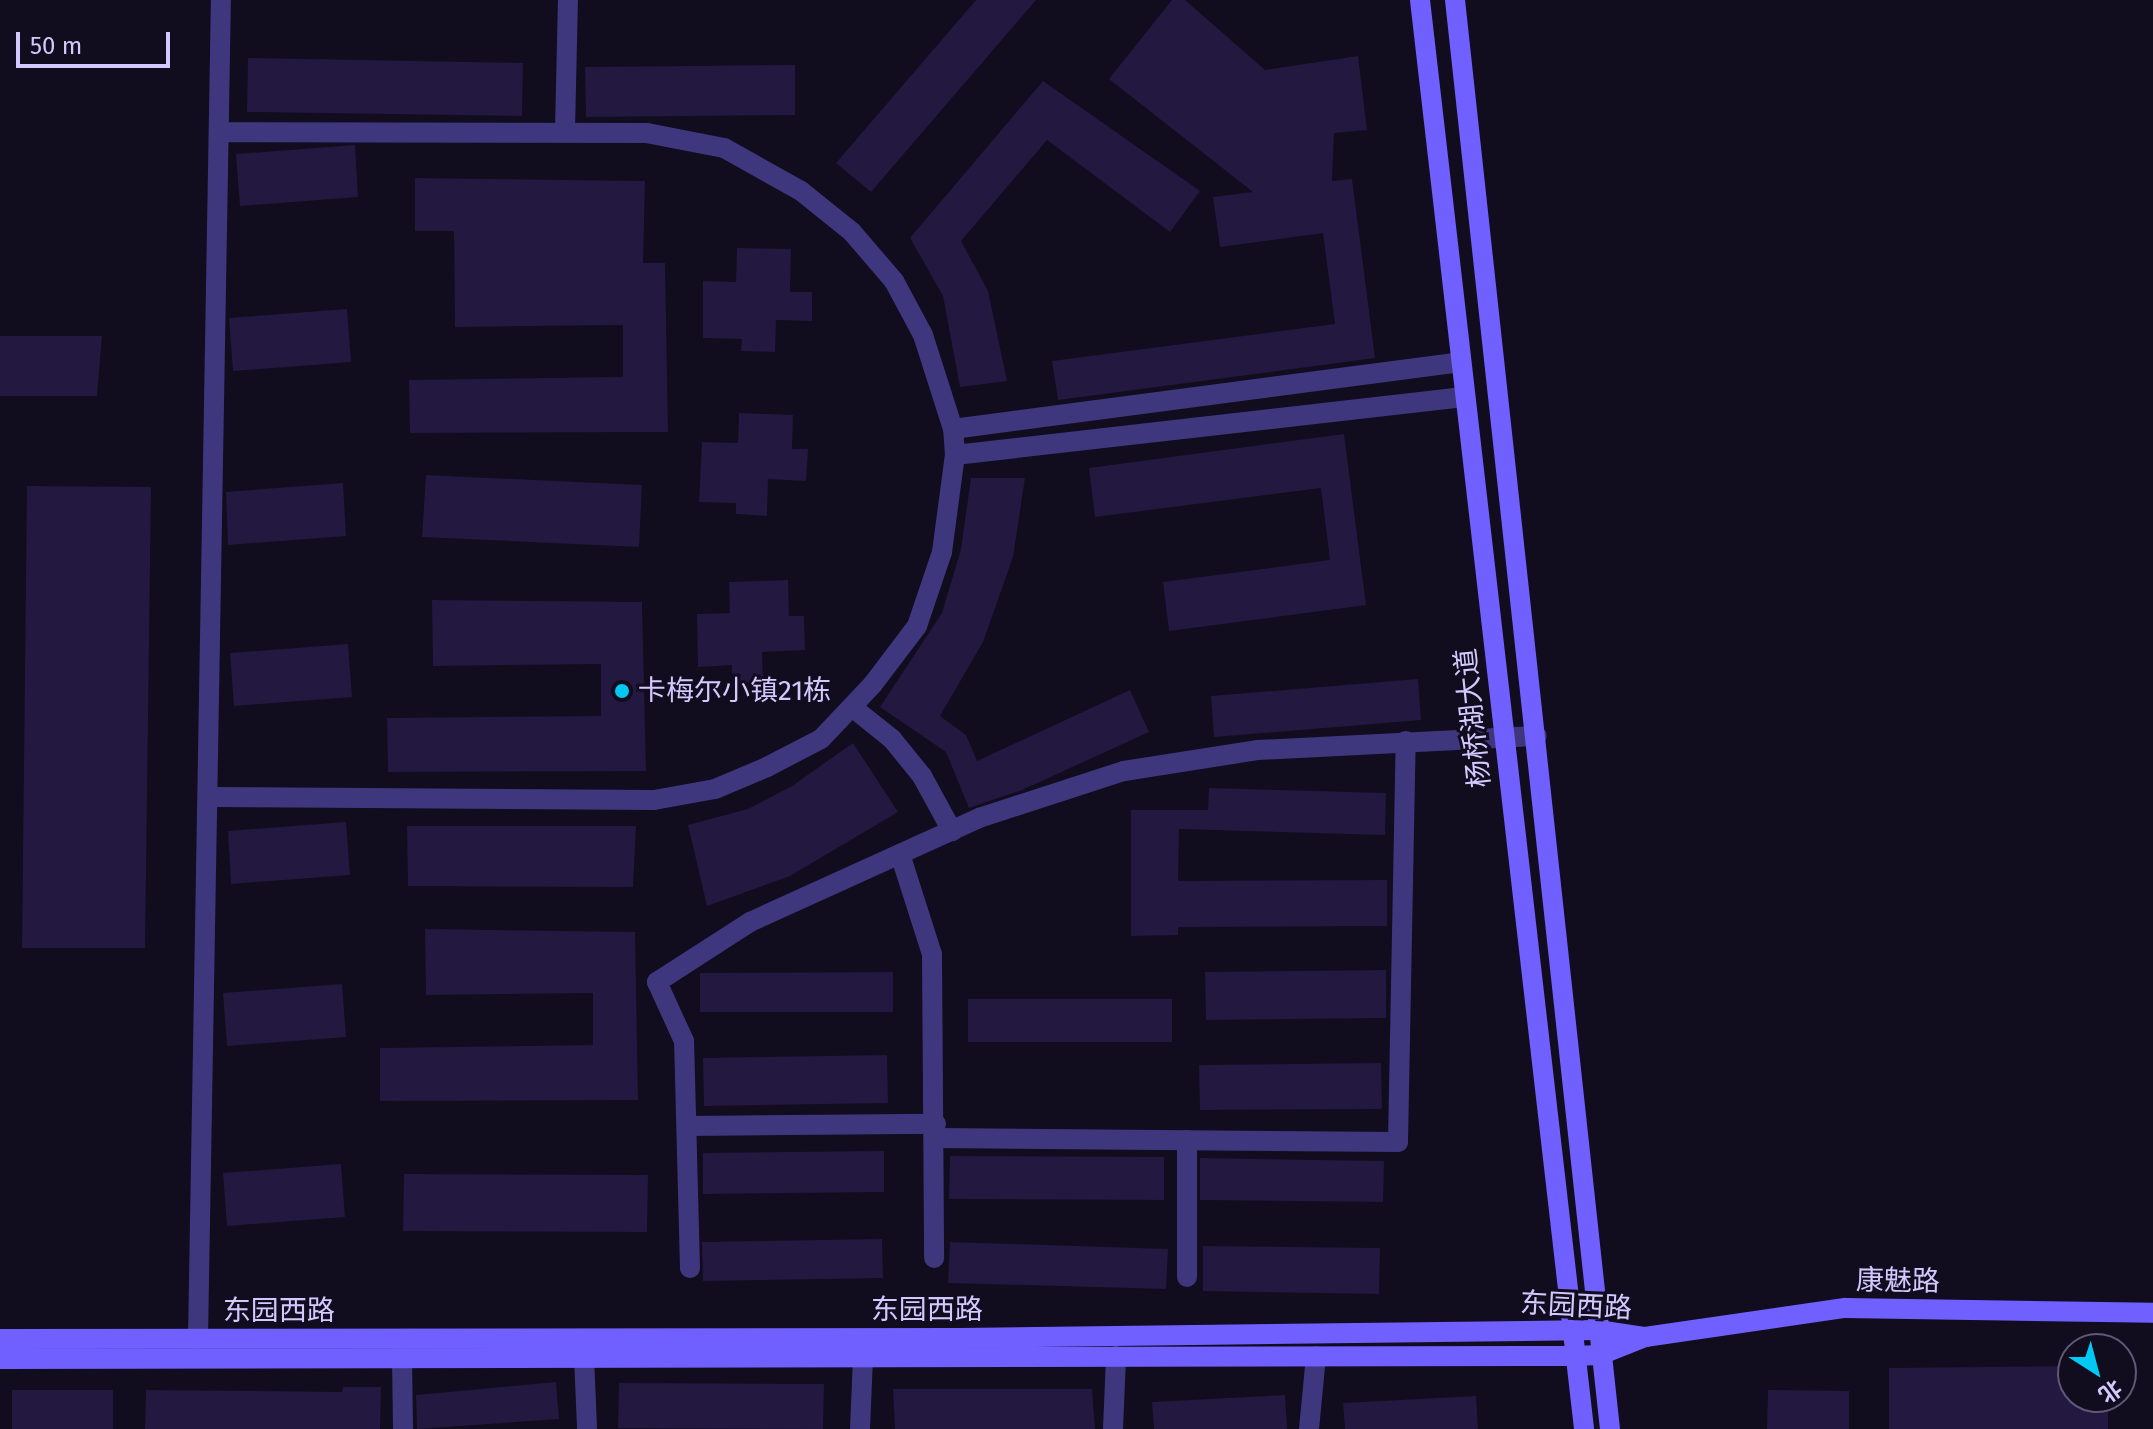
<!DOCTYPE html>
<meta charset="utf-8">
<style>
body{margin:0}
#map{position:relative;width:2153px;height:1429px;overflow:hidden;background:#110c1e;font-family:"Fira Sans","Noto Sans SC",sans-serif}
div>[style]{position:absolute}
.building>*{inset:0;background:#23183f}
.street>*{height:20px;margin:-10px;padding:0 10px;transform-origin:10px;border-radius:10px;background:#3f377e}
.secondary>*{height:20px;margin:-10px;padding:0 10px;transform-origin:10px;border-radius:10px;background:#7060ff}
.dots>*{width:22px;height:22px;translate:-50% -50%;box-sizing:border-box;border:4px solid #110c1e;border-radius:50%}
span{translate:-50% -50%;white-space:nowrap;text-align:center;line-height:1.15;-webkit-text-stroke:6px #110c1e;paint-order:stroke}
.poi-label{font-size:28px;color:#d4c9ff}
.left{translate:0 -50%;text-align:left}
.street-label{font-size:28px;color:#d4c9ff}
.north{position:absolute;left:2057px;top:1333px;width:80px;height:80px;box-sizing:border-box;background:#110c1e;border:2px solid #5f5878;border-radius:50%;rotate:144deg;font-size:22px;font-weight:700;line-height:32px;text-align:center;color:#d4c9ff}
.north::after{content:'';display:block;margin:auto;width:28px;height:36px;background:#00caf4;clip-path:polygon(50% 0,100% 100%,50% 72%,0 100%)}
.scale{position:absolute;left:16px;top:32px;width:154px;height:36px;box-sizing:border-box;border:4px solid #d4c9ff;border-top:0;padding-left:10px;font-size:24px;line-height:28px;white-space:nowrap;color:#d4c9ff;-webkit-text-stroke:6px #110c1e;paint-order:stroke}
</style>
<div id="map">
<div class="building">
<div style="clip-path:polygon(976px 0,1036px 0,871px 192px,836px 163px)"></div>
<div style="clip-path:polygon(1172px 0,1185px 0,1265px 70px,1358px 56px,1367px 130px,1334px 133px,1332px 181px,1352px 179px,1375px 358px,1058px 400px,1052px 361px,1335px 324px,1323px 233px,1220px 247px,1213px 197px,1253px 192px,1109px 79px)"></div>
<div style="clip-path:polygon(248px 58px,523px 63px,522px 116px,247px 112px)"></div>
<div style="clip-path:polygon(795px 65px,795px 115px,586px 117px,585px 67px)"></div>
<div style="clip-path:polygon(1043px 81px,1200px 191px,1170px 232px,1047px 140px,961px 241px,988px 291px,1007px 381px,960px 387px,943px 296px,910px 238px)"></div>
<div style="clip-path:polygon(355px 145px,358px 197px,240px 206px,236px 154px)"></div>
<div style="clip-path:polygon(415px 178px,645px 181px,643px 263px,665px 263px,668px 432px,410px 433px,409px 380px,623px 377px,623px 325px,455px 327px,454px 231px,415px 231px)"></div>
<div style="clip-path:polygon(737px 248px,791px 249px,790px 292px,812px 292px,812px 321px,776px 320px,775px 352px,741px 351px,742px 339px,703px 338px,703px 281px,736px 282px)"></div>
<div style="clip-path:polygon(347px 309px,351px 362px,233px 371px,229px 318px)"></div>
<div style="clip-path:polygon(0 336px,102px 336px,97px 396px,0 396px)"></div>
<div style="clip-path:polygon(739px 413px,793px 415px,792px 449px,808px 449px,806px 481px,768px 479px,767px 516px,736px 514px,736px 503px,699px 502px,702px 442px,738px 443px)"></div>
<div style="clip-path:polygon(1344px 434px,1366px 605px,1169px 631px,1163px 582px,1330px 560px,1321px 488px,1095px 517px,1089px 468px)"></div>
<div style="clip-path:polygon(426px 475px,642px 485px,639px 547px,422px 537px)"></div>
<div style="clip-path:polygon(971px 478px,1025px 478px,1013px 557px,983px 642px,940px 716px,966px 735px,977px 761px,1130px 690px,1149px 732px,1022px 790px,969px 808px,946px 752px,880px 707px,942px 613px,961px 549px)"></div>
<div style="clip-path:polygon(343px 483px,346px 536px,228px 545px,226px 492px)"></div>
<div style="clip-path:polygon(27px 486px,151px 487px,145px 948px,22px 948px)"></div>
<div style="clip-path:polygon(788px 580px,789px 616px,804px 616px,805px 650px,762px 652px,763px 682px,732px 683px,732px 665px,698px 667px,697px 614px,730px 613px,729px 582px)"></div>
<div style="clip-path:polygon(432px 600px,642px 602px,646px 771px,388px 772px,387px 718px,601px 716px,601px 664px,433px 666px)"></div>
<div style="clip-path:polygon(348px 644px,352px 697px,234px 706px,230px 653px)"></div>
<div style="clip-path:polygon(1418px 679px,1421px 720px,1214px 737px,1211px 696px)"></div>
<div style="clip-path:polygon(853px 743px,898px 812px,790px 876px,707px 906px,688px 825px,748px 809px,792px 786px)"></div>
<div style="clip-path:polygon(1209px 788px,1386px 793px,1385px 835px,1179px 829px,1178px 881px,1387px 880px,1387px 926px,1178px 927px,1178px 935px,1131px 936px,1131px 810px,1208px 810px)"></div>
<div style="clip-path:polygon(346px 822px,350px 875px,231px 884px,228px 831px)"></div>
<div style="clip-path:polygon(407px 826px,636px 826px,633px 887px,408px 886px)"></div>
<div style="clip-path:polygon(425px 929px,635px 932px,638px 1100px,380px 1101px,380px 1048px,593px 1045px,593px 993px,426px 995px)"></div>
<div style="clip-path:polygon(1386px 970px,1386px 1018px,1206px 1020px,1205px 972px)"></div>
<div style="clip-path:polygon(893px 972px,893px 1012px,700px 1012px,700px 973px)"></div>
<div style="clip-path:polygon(342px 984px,346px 1037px,227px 1046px,223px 993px)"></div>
<div style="clip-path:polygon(968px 999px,1172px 999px,1172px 1042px,968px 1042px)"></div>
<div style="clip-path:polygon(887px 1055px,888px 1103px,704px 1106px,703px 1058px)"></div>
<div style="clip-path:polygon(1381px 1063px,1382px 1109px,1200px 1110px,1199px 1065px)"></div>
<div style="clip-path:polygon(884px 1151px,884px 1192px,703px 1194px,703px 1153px)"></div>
<div style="clip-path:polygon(950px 1156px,1164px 1157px,1164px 1200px,949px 1199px)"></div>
<div style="clip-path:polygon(1200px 1158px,1384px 1161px,1383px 1202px,1200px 1200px)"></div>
<div style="clip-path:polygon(341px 1164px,345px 1217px,227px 1226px,223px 1173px)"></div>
<div style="clip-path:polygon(404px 1174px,648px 1175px,647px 1232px,403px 1231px)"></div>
<div style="clip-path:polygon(882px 1239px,883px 1278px,703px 1281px,702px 1242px)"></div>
<div style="clip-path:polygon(950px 1242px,1168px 1249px,1166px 1289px,948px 1283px)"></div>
<div style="clip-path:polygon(1203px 1246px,1380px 1248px,1379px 1294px,1203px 1291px)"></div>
<div style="clip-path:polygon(2073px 1366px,2073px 1397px,2108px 1397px,2108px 1429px,1889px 1429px,1889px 1368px)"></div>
<div style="clip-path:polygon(556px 1382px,559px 1419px,417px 1429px,416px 1395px)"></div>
<div style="clip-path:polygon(619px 1383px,824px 1384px,823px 1429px,618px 1428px)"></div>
<div style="clip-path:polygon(343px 1387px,381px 1387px,380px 1429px,145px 1429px,146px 1390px,342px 1392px)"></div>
<div style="clip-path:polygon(893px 1389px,1092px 1389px,1095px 1429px,895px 1429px)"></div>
<div style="clip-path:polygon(12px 1390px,113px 1390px,113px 1429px,12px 1429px)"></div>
<div style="clip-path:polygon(1768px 1390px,1849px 1391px,1849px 1429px,1767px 1429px)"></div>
<div style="clip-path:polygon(1285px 1395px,1287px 1429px,1154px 1429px,1152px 1402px)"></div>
<div style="clip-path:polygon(1476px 1396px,1478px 1429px,1345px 1429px,1343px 1403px)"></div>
</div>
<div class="street">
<div style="left:565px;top:130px;width:130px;rotate:-88.7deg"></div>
<div style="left:953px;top:429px;width:512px;rotate:-7.51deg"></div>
<div style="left:955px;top:455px;width:512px;rotate:-6.5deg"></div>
<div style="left:852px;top:707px;width:51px;rotate:38.7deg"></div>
<div style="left:892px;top:739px;width:48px;rotate:51deg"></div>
<div style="left:922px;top:776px;width:63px;rotate:61.4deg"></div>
<div style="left:209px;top:797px;width:445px;rotate:0.4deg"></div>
<div style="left:654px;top:800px;width:62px;rotate:-10.2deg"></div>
<div style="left:715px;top:789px;width:56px;rotate:-22.9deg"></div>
<div style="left:767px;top:767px;width:61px;rotate:-27.4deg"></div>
<div style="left:821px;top:739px;width:76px;rotate:-46.6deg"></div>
<div style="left:873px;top:684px;width:73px;rotate:-52.8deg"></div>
<div style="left:917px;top:626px;width:78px;rotate:-71.3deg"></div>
<div style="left:942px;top:552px;width:98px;rotate:-82.4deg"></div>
<div style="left:955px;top:455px;width:26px;rotate:-94deg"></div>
<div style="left:953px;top:429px;width:99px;rotate:-107.7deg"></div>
<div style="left:923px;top:335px;width:61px;rotate:-118.2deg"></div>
<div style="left:894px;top:281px;width:65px;rotate:-130.6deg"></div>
<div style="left:852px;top:232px;width:65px;rotate:-141.2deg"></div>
<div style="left:801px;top:191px;width:88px;rotate:-150.8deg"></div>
<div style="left:724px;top:148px;width:78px;rotate:-169deg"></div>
<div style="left:647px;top:133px;width:428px;rotate:-179.9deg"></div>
<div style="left:900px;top:854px;width:105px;rotate:72.3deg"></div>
<div style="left:932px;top:954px;width:304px;rotate:89.6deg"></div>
<div style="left:687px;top:1126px;width:249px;rotate:-0.5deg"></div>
<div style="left:937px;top:1138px;width:461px;rotate:0.5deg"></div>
<div style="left:1398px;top:1142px;width:401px;rotate:-88.9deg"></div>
<div style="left:690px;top:1268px;width:227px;rotate:-91.5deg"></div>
<div style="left:684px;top:1041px;width:65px;rotate:-114.6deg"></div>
<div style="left:657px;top:982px;width:111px;rotate:-32.8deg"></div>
<div style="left:750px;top:922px;width:252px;rotate:-24.4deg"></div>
<div style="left:979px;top:818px;width:152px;rotate:-18deg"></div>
<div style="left:1124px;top:771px;width:136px;rotate:-8.9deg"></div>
<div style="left:1258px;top:750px;width:279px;rotate:-2.9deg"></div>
<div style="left:1187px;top:1277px;width:137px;rotate:-90deg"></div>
<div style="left:198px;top:1339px;width:1339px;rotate:-89.02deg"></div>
<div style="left:584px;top:1356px;width:73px;rotate:87.6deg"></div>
<div style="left:402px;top:1357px;width:72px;rotate:89.2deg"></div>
<div style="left:860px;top:1429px;width:73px;rotate:-87.6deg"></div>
<div style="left:1113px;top:1429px;width:73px;rotate:-87.6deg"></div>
<div style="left:1309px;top:1429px;width:73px;rotate:-84.5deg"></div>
</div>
<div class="secondary">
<div style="left:1420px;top:0;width:1438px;rotate:83.45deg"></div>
<div style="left:1455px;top:0;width:1437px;rotate:83.81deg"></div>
<div style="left:0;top:1339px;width:961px;rotate:-0.06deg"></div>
<div style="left:961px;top:1338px;width:637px;rotate:-0.72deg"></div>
<div style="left:1598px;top:1330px;width:48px;rotate:8.5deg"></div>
<div style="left:0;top:1359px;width:1574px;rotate:-0.11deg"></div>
<div style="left:1574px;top:1356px;width:26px;rotate:-2deg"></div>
<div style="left:1600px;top:1355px;width:48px;rotate:-21.8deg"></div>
<div style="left:1645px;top:1337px;width:202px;rotate:-8.3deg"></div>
<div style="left:1845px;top:1308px;width:308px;rotate:0.9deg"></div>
</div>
<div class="dots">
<div style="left:622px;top:691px;background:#00caf4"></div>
</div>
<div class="poi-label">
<span class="left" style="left:638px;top:691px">卡梅尔小镇21栋</span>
</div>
<div class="street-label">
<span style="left:1473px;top:718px;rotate:-96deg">杨桥湖大道</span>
<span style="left:1898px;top:1281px;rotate:1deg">康魅路</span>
<span style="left:1576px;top:1306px;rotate:3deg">东园西路</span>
<span style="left:927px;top:1310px">东园西路</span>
<span style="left:279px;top:1311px">东园西路</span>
</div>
<div class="north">北</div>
<div class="scale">50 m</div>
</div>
